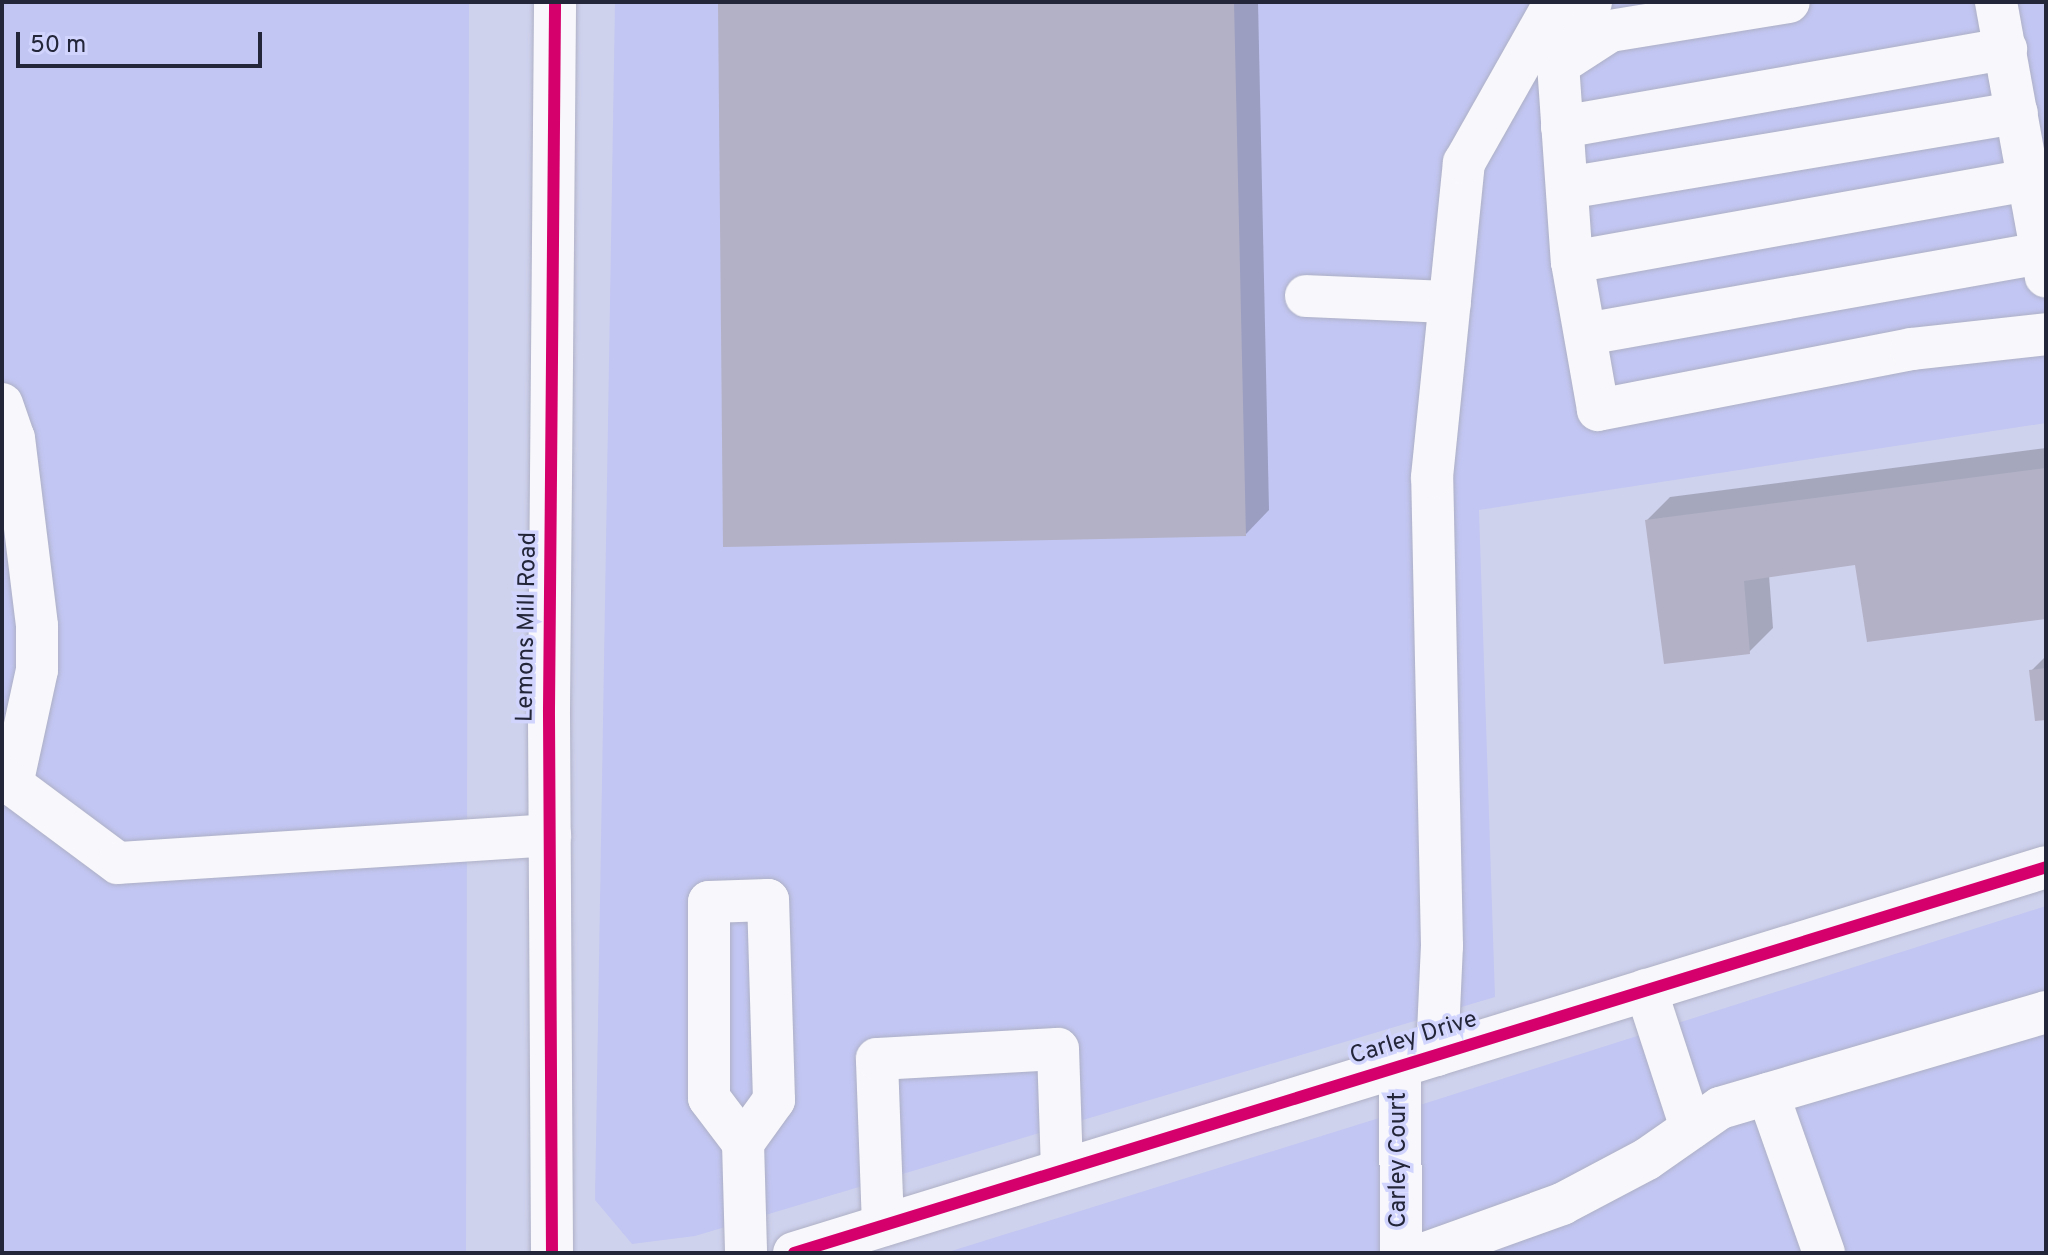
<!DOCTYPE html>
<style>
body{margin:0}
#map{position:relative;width:2048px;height:1255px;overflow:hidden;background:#cfd2ed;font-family:Overpass,sans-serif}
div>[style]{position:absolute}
.built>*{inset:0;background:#c2c6f2}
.shadow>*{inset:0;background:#0003}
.building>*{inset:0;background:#b3b1c6}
.roads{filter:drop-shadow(0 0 2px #aeb0c5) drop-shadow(0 0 2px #aeb0c5)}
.minor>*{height:42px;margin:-21px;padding:0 21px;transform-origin:21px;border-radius:21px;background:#f8f8fc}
.cycleway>*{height:12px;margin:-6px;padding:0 6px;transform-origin:6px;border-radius:6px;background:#d6006c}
span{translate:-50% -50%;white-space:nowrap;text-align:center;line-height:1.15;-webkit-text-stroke:7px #d1d5fe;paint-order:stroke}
.street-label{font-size:24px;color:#232538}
.frame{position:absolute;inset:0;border:4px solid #232538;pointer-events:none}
.scale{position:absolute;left:16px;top:32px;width:246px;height:36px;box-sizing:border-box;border:4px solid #232538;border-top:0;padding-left:10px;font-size:24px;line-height:28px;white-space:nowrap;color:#232538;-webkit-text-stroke:6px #d1d5fe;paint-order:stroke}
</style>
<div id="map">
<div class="built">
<div style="clip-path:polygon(2px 2px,469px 2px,466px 1253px,2px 1253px)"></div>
<div style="clip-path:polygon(615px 2px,2046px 2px,2046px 423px,1479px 510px,1495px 997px,695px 1236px,632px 1244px,595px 1200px)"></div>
<div style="clip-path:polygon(2046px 906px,2046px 1253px,945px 1253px,1376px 1119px)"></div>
</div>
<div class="shadow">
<div style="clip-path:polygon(720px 2px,1258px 2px,1269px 510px,1246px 534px)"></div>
<div style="clip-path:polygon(2046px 448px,2046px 617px,1857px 563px,1769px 575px,1773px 628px,1749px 652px,1647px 520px,1670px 497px)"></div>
<div style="clip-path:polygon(2046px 656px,2046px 718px,2031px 671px)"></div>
</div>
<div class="building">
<div style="clip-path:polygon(718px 2px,1234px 2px,1246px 536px,723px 547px)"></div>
<div style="clip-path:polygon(2046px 468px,2046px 619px,1867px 642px,1855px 565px,1744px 581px,1750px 654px,1664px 664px,1645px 520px)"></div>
<div style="clip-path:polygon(2046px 668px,2046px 720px,2035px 721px,2029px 670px)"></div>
</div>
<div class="roads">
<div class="minor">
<div style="left:1591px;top:2px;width:70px;rotate:118deg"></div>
<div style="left:1558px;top:64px;width:198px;rotate:86deg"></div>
<div style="left:1572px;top:262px;width:150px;rotate:80deg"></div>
<div style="left:1598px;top:410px;width:319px;rotate:-11deg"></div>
<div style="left:1911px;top:349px;width:136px;rotate:-6.3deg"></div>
<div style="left:1996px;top:2px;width:279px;rotate:79.7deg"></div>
<div style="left:1562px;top:62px;width:57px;rotate:-32.9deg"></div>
<div style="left:1610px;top:31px;width:181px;rotate:-9.2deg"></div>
<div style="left:1562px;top:127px;width:451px;rotate:-10deg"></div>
<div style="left:1567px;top:188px;width:456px;rotate:-9.5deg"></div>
<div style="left:1572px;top:262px;width:464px;rotate:-10.2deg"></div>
<div style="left:1306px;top:296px;width:144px;rotate:2.4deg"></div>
<div style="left:1586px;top:334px;width:463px;rotate:-10.1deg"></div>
<div style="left:2px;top:404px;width:36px;rotate:71deg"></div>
<div style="left:14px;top:438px;width:189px;rotate:83deg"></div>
<div style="left:37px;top:626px;width:44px;rotate:90deg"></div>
<div style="left:37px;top:670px;width:118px;rotate:102.3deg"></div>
<div style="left:2px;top:777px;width:144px;rotate:36.6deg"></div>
<div style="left:118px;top:863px;width:433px;rotate:-3.7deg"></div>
<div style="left:1646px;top:990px;width:145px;rotate:71.9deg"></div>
<div style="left:1437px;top:1055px;width:109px;rotate:-87.4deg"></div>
<div style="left:1442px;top:946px;width:469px;rotate:-91.2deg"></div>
<div style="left:1432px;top:477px;width:316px;rotate:-84.2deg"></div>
<div style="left:1464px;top:163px;width:185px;rotate:-60.5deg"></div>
<div style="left:1400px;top:1067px;width:186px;rotate:89.7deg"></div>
<div style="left:1768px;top:1094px;width:169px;rotate:70.6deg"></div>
<div style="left:743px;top:1143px;width:53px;rotate:-54.2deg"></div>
<div style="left:774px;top:1100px;width:200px;rotate:-91.7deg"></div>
<div style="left:768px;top:900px;width:59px;rotate:178.1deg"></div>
<div style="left:709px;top:902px;width:196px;rotate:90deg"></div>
<div style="left:709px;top:1098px;width:56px;rotate:52.9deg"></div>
<div style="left:743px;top:1143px;width:110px;rotate:88.4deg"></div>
<div style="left:883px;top:1225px;width:166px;rotate:-92.1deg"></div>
<div style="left:877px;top:1059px;width:181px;rotate:-3.2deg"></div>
<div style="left:1058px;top:1049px;width:121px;rotate:88.1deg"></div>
<div style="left:552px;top:1253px;width:543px;rotate:-90.32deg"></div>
<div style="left:549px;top:710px;width:708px;rotate:-89.51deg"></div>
<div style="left:794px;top:1253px;width:1310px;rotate:-17.13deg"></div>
<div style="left:1426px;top:1253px;width:145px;rotate:-19.8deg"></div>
<div style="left:1562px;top:1204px;width:96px;rotate:-27.9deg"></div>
<div style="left:1647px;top:1159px;width:89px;rotate:-34.9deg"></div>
<div style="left:1720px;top:1108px;width:340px;rotate:-16.4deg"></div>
</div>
</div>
<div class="cycleway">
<div style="left:552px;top:1253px;width:543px;rotate:-90.32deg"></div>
<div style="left:549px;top:710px;width:708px;rotate:-89.51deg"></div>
<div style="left:794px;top:1253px;width:1310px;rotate:-17.13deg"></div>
</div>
<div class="street-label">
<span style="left:528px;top:627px;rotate:-89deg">Lemons Mill Road</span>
<span style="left:1414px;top:1039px;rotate:-17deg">Carley Drive</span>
<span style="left:1400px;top:1160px;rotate:-90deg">Carley Court</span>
</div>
<div class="frame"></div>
<div class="scale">50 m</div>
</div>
